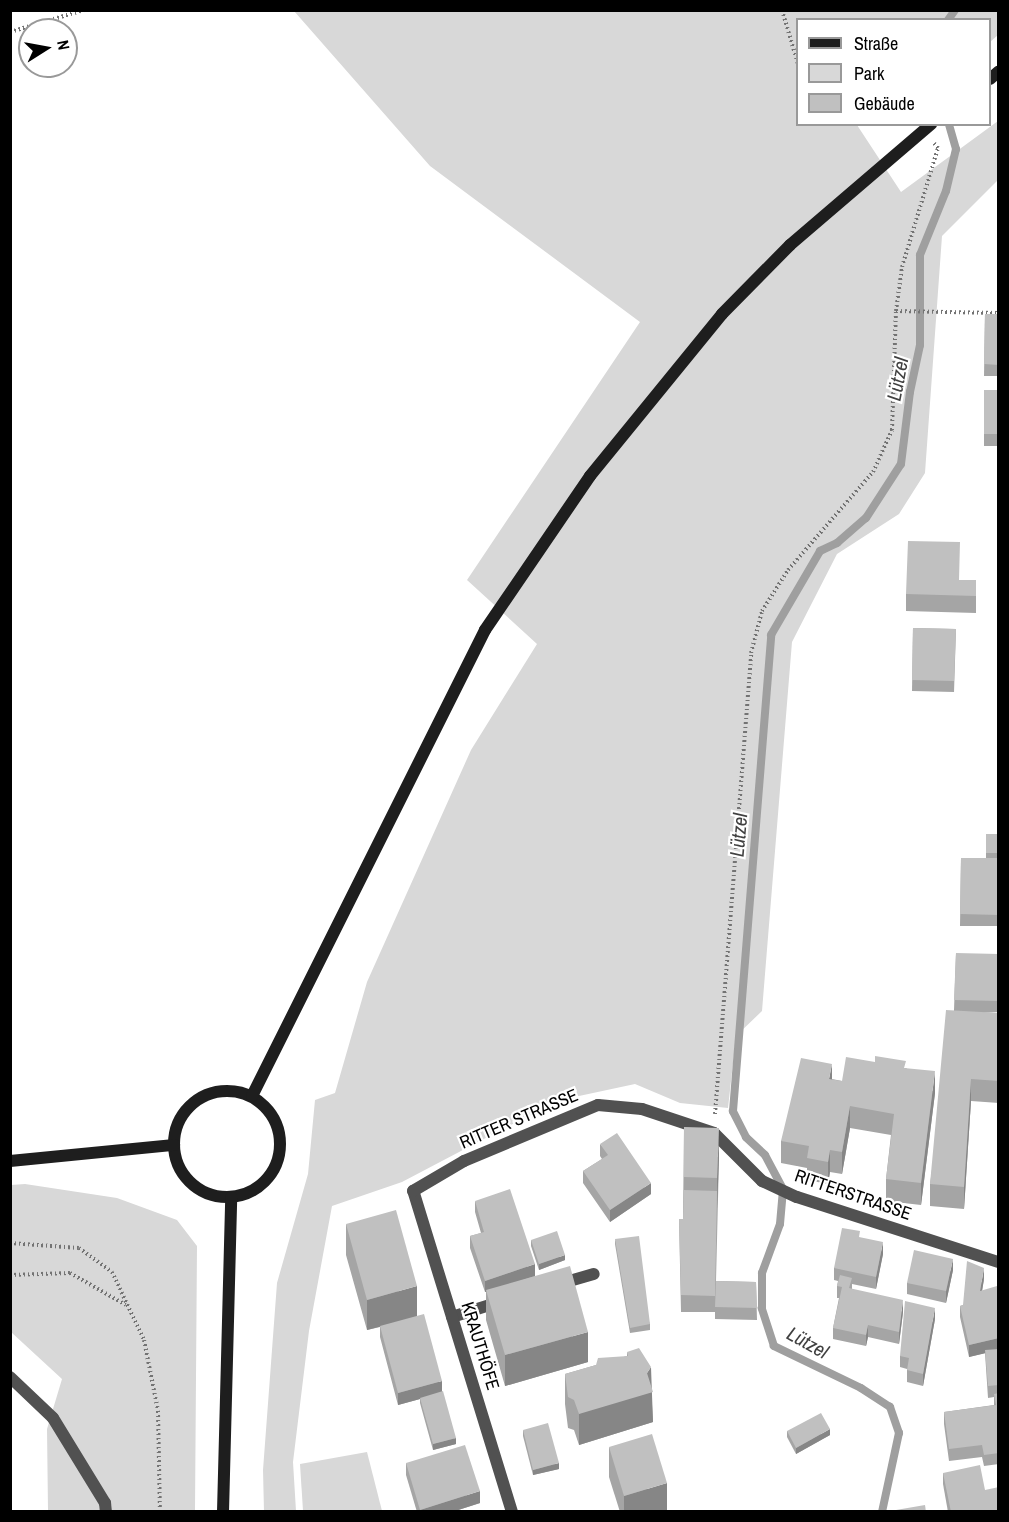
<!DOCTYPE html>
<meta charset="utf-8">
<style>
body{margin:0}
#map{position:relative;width:1009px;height:1522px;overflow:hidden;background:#fff;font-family:"Archivo Narrow",sans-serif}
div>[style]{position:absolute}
.green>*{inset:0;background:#d8d8d8}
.stream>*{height:8px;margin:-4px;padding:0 4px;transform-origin:4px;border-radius:4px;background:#9f9f9f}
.path>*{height:4px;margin-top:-2px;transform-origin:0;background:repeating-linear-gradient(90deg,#737373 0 1.5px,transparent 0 4.5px)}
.service>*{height:12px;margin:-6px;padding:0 6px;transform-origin:6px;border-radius:6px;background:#515151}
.minor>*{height:12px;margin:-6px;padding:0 6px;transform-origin:6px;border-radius:6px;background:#515151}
.secondary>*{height:12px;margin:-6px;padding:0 6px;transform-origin:6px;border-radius:6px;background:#1e1e1e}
.secondary>.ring{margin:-6px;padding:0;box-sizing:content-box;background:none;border:12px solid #1e1e1e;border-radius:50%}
.wall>*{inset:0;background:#a5a5a5}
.shaded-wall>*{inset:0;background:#868686}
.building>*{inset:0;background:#c0c0c0}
span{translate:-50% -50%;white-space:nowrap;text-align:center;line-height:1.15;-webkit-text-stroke:4.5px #fff;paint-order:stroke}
.street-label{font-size:18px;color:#000}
.water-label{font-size:20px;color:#404040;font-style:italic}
.frame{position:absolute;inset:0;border:12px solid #000;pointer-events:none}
.legend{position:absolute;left:796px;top:18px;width:195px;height:108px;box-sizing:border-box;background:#fff;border:2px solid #999;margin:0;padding:8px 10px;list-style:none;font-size:18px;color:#000}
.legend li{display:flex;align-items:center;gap:12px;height:30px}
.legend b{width:30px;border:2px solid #999}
.north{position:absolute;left:18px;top:18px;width:60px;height:60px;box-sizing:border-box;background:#fff;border:2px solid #999;border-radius:50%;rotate:79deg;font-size:16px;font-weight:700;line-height:24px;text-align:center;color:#000}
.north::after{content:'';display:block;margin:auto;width:21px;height:27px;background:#000;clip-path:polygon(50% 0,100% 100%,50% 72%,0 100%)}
</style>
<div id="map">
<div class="green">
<div style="clip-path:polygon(294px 11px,998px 11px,998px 35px,990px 42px,990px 20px,798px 20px,798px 124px,857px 125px,901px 192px,998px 121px,998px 180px,942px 236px,925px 473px,899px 514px,837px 554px,792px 642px,762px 1011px,736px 1036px,728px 1108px,680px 1103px,635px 1084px,579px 1096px,524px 1118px,402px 1182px,332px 1206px,309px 1331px,293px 1462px,296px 1511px,264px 1512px,263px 1470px,277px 1283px,308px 1174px,315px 1100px,335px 1093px,367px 982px,471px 750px,537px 644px,467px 580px,640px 322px,430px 166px)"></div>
<div style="clip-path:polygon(25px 1184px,117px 1198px,177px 1220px,197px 1246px,195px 1511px,48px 1511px,47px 1429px,62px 1379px,11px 1332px,11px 1185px)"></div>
<div style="clip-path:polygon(367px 1452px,382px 1511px,303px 1511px,300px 1464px)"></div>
</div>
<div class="stream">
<div style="left:948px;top:20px;width:12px;rotate:-55deg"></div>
<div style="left:882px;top:1512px;width:81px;rotate:-77.9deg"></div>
<div style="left:899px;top:1433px;width:28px;rotate:-109deg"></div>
<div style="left:890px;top:1407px;width:35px;rotate:-147deg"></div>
<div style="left:861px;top:1388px;width:97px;rotate:-154.2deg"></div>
<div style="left:774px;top:1346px;width:40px;rotate:-108deg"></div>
<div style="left:762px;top:1308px;width:35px;rotate:-90deg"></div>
<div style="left:762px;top:1273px;width:52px;rotate:-69.8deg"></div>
<div style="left:780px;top:1224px;width:35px;rotate:-85deg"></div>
<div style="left:783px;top:1189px;width:38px;rotate:-118deg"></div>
<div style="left:765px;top:1155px;width:26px;rotate:-137deg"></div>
<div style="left:746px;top:1137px;width:29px;rotate:-117deg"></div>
<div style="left:733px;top:1111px;width:478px;rotate:-85.4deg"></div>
<div style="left:771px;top:635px;width:97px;rotate:-59.7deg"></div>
<div style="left:820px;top:551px;width:19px;rotate:-25deg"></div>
<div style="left:837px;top:543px;width:38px;rotate:-41deg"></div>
<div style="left:866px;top:518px;width:64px;rotate:-57.1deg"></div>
<div style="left:901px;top:464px;width:73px;rotate:-82.9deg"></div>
<div style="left:910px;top:392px;width:48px;rotate:-78deg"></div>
<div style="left:920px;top:345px;width:90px;rotate:-90deg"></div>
<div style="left:920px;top:255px;width:69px;rotate:-67.9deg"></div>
<div style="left:946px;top:191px;width:43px;rotate:-76.6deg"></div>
<div style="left:956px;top:149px;width:26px;rotate:-106deg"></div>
</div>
<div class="path">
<div style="left:782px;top:10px;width:56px;rotate:73.5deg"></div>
<div style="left:10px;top:32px;width:77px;rotate:-16.6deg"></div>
<div style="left:896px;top:311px;width:102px;rotate:1.1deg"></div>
<div style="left:715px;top:1114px;width:462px;rotate:-85.5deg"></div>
<div style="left:751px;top:653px;width:43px;rotate:-75.3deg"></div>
<div style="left:762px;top:611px;width:49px;rotate:-57.6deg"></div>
<div style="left:788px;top:570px;width:130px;rotate:-49.1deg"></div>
<div style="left:873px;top:472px;width:46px;rotate:-65.7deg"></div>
<div style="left:892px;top:430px;width:119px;rotate:-88.1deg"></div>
<div style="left:896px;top:311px;width:44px;rotate:-82.2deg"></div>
<div style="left:902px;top:267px;width:124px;rotate:-73.2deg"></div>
<div style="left:938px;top:148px;width:6px;rotate:-129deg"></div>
<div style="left:10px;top:1243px;width:69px;rotate:4.1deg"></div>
<div style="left:79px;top:1248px;width:41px;rotate:36deg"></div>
<div style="left:112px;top:1272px;width:75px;rotate:64.8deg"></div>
<div style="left:144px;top:1340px;width:72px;rotate:78.8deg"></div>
<div style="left:158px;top:1411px;width:101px;rotate:88.9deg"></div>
<div style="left:10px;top:1275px;width:60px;rotate:-1.9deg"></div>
<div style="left:70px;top:1273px;width:64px;rotate:29.7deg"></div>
</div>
<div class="service">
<div style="left:559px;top:1284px;width:36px;rotate:-16deg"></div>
<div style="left:452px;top:1317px;width:49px;rotate:-17.7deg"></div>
<div style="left:10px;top:1377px;width:59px;rotate:43.6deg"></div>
<div style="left:53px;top:1418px;width:100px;rotate:58.5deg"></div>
<div style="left:105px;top:1503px;width:9px;rotate:84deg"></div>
</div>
<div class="minor">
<div style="left:512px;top:1512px;width:336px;rotate:-107.1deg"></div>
<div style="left:413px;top:1191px;width:59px;rotate:-30.5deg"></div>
<div style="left:464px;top:1161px;width:145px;rotate:-22.7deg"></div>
<div style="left:598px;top:1105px;width:44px;rotate:5.2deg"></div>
<div style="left:642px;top:1109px;width:76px;rotate:18.4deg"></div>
<div style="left:714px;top:1133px;width:68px;rotate:45deg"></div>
<div style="left:762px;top:1181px;width:38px;rotate:25deg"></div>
<div style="left:797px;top:1197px;width:211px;rotate:17.9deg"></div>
</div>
<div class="secondary">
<div style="left:990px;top:79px;width:11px;rotate:-41deg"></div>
<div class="ring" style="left:174px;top:1091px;width:94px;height:94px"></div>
<div style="left:252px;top:1096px;width:521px;rotate:-63.43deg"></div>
<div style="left:485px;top:630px;width:186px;rotate:-55.7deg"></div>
<div style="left:590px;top:476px;width:209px;rotate:-50.8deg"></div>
<div style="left:722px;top:314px;width:97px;rotate:-45.4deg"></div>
<div style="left:790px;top:245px;width:186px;rotate:-40.6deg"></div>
<div style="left:10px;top:1161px;width:165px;rotate:-5.6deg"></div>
<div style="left:223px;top:1512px;width:315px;rotate:-88.5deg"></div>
</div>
<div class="wall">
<div style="clip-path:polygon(985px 314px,999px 314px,999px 376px,984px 376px)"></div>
<div style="clip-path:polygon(984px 390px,999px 390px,999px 446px,984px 446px)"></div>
<div style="clip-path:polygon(959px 580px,976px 580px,976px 613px,906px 611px,906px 594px)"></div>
<div style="clip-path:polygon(913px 628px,956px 629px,954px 692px,912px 691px)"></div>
<div style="clip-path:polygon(986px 834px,999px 834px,999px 926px,960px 926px,961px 858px,986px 858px)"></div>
<div style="clip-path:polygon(956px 953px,999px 988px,998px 1012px,982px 1012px,999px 1013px,999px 1103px,971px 1101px,964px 1209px,930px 1206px,930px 1184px,954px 1010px)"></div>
<div style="clip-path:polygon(906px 1068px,935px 1093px,921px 1205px,886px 1201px,886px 1179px,891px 1135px,850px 1128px,842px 1174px,830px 1172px,828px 1184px,807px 1180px,807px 1168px,781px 1163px,781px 1141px,832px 1079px,842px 1081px)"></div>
<div style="clip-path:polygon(684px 1127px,719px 1158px,716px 1281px,756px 1282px,757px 1320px,715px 1319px,715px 1312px,681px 1312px,679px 1219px,683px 1219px)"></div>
<div style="clip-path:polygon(600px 1144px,651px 1194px,610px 1222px,583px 1183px,583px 1171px,602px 1159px,600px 1156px)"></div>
<div style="clip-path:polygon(475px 1201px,535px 1276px,588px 1362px,505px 1386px,486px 1320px,486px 1292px,485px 1292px,470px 1248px,470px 1236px,481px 1233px,475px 1212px)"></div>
<div style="clip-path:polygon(346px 1224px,417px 1316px,442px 1391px,456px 1444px,433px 1450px,420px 1403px,420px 1399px,398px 1405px,380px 1337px,380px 1327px,367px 1330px,346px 1255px)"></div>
<div style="clip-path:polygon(860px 1238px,883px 1254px,876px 1289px,852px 1284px,852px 1289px,903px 1312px,899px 1344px,868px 1337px,866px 1346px,833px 1339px,833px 1328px,839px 1298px,837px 1298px,837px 1286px,838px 1281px,834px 1280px,834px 1268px)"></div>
<div style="clip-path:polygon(615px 1239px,650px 1324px,650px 1330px,630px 1333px,615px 1244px)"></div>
<div style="clip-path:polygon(531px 1240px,565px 1260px,539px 1270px,531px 1246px)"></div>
<div style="clip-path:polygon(953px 1270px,946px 1303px,907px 1294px,907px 1283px)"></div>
<div style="clip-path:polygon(984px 1279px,982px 1291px,999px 1287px,999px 1464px,984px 1466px,982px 1457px,949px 1461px,944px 1424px,944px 1412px,994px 1405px,994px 1397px,988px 1398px,985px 1353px,969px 1357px,960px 1317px,960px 1306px,963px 1305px)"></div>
<div style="clip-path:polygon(935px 1319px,923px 1386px,907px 1382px,907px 1369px,900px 1367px,900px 1356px)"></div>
<div style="clip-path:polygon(627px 1352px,651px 1387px,653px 1422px,579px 1445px,574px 1430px,568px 1428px,565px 1404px,565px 1374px,627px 1356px)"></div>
<div style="clip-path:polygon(523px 1430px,559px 1469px,533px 1475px,523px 1436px)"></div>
<div style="clip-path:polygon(787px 1431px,830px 1435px,796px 1454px,787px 1437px)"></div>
<div style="clip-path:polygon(609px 1447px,667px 1512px,620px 1512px,609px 1477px)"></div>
<div style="clip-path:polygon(406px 1463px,480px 1503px,452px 1512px,417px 1512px,406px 1475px)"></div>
<div style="clip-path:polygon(943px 1473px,985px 1490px,999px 1512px,948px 1512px,943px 1484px)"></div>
</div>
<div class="shaded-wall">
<div style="clip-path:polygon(832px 1064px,832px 1086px,829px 1079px)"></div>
<div style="clip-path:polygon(935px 1071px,935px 1093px,921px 1205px,921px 1183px)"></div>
<div style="clip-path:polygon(971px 1079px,971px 1101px,964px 1209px,964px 1187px)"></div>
<div style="clip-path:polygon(850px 1106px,850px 1128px,842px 1174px,842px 1152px)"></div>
<div style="clip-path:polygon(719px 1128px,719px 1158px,717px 1208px,717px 1178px)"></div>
<div style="clip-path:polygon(830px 1150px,830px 1172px,828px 1184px,828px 1162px)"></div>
<div style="clip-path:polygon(651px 1183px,651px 1194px,610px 1222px,610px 1210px)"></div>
<div style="clip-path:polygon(883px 1242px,883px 1254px,876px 1289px,876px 1277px)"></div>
<div style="clip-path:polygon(565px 1255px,565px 1260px,539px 1270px,539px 1264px)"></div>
<div style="clip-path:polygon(953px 1259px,953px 1270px,946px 1303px,946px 1291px)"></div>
<div style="clip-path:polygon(535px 1264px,535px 1276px,485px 1292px,485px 1281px)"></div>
<div style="clip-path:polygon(984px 1268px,984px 1279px,980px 1303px,980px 1291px)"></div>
<div style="clip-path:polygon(417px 1286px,417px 1317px,367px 1330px,367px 1300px)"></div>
<div style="clip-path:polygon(903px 1300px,903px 1312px,899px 1344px,899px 1332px)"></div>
<div style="clip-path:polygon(935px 1308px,935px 1319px,923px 1386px,923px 1374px)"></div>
<div style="clip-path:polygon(868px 1325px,868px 1337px,866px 1346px,866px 1335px)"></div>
<div style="clip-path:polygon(588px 1332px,588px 1362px,505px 1386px,505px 1355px)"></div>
<div style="clip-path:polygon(999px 1338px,999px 1350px,969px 1357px,969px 1345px)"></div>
<div style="clip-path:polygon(651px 1367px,653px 1422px,579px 1445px,579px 1414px,647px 1373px)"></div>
<div style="clip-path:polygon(442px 1381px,442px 1393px,398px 1405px,398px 1393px)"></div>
<div style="clip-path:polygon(830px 1429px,830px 1435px,796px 1454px,796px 1448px)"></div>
<div style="clip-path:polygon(456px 1438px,456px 1444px,433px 1450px,433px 1444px)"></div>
<div style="clip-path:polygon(559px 1463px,559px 1469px,533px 1475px,533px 1470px)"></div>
<div style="clip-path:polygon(667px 1483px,667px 1512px,624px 1512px,624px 1496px)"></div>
<div style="clip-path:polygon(480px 1491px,480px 1503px,452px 1512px,420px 1512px,420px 1510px)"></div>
</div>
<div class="building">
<div style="clip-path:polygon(985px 314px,999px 314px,999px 365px,984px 364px)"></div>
<div style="clip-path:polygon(984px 390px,999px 390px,999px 434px,984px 434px)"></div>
<div style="clip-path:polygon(908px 541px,960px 542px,959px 580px,976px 580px,976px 596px,906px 594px)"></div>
<div style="clip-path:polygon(913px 628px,956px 629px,954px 681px,912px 680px)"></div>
<div style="clip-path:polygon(986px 834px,999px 834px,999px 853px,986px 853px)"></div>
<div style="clip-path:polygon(961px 858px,999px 858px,999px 915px,960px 914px)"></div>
<div style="clip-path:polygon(956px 953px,999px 954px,998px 1001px,954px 1000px)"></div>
<div style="clip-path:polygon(946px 1010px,999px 1013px,999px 1081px,971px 1079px,964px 1187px,930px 1184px)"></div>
<div style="clip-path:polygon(875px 1056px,906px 1061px,904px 1068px,935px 1071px,921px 1183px,886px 1179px,894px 1114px,850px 1106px,842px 1152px,830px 1150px,828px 1162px,807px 1158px,809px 1146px,781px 1141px,801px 1058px,832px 1064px,829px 1079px,842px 1081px,846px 1057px,875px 1062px)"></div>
<div style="clip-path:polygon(684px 1127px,719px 1128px,717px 1178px,684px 1177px)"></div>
<div style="clip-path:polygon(617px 1133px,651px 1183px,610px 1210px,583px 1171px,608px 1155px,600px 1144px)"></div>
<div style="clip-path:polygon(510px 1189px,535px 1264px,485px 1281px,470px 1236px,484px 1232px,475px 1201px)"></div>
<div style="clip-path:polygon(684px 1190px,717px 1191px,715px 1296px,681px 1295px,679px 1219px,683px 1219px)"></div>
<div style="clip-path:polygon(396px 1210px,417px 1286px,367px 1300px,346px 1224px)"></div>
<div style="clip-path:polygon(842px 1228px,860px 1231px,859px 1237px,883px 1242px,876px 1277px,834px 1268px)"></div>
<div style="clip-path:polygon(557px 1231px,565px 1255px,539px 1264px,531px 1240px)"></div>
<div style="clip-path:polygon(639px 1236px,650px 1324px,630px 1328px,615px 1239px)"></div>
<div style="clip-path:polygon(914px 1250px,953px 1259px,946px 1291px,907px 1283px)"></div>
<div style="clip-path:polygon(967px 1261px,984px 1268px,980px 1291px,997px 1286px,999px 1287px,999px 1338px,969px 1345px,960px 1306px,963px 1305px)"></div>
<div style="clip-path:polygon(570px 1266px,588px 1332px,505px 1355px,486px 1290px)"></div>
<div style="clip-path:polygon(840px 1275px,852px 1278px,849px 1288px,903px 1300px,899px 1332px,868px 1325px,866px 1335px,833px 1328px,842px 1287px,837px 1286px)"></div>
<div style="clip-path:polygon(716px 1281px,756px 1282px,757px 1308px,715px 1307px)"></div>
<div style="clip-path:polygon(905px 1301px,935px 1308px,923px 1374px,907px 1370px,909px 1358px,900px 1356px)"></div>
<div style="clip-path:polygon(424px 1314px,442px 1381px,398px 1393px,380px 1326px)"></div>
<div style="clip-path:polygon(639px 1348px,651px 1367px,647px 1373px,653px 1392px,579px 1414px,574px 1400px,568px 1397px,565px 1374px,596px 1365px,598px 1358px,628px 1356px,627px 1352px)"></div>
<div style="clip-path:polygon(999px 1349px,999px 1385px,988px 1386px,985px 1350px)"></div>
<div style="clip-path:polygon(443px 1391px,456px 1438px,433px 1444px,420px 1398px)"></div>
<div style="clip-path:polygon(999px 1393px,999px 1453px,984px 1455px,982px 1445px,949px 1449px,944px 1412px,996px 1405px,994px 1394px)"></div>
<div style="clip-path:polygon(821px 1413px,830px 1429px,796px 1448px,787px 1431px)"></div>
<div style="clip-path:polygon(548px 1423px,559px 1463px,533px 1470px,523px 1430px)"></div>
<div style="clip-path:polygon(652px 1434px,667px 1483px,624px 1496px,609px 1447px)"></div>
<div style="clip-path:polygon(465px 1445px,480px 1491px,420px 1510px,406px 1463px)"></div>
<div style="clip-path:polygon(980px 1465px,985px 1490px,999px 1487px,999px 1512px,951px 1512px,943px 1473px)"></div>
<div style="clip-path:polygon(925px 1505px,926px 1512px,897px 1512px,896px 1510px)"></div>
</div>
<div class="street-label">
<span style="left:519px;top:1119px;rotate:-23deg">RITTER STRASSE</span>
<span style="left:853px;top:1195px;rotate:19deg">RITTERSTRASSE</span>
<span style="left:480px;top:1346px;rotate:73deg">KRAUTHÖFE</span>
</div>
<div class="water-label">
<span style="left:897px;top:379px;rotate:-79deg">Lützel</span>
<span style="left:738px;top:835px;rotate:-85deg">Lützel</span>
<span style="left:808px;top:1342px;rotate:29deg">Lützel</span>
</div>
<div class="frame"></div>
<ul class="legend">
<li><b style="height:8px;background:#1e1e1e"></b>Straße</li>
<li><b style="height:16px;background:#d8d8d8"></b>Park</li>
<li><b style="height:16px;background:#c0c0c0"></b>Gebäude</li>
</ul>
<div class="north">N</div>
</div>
